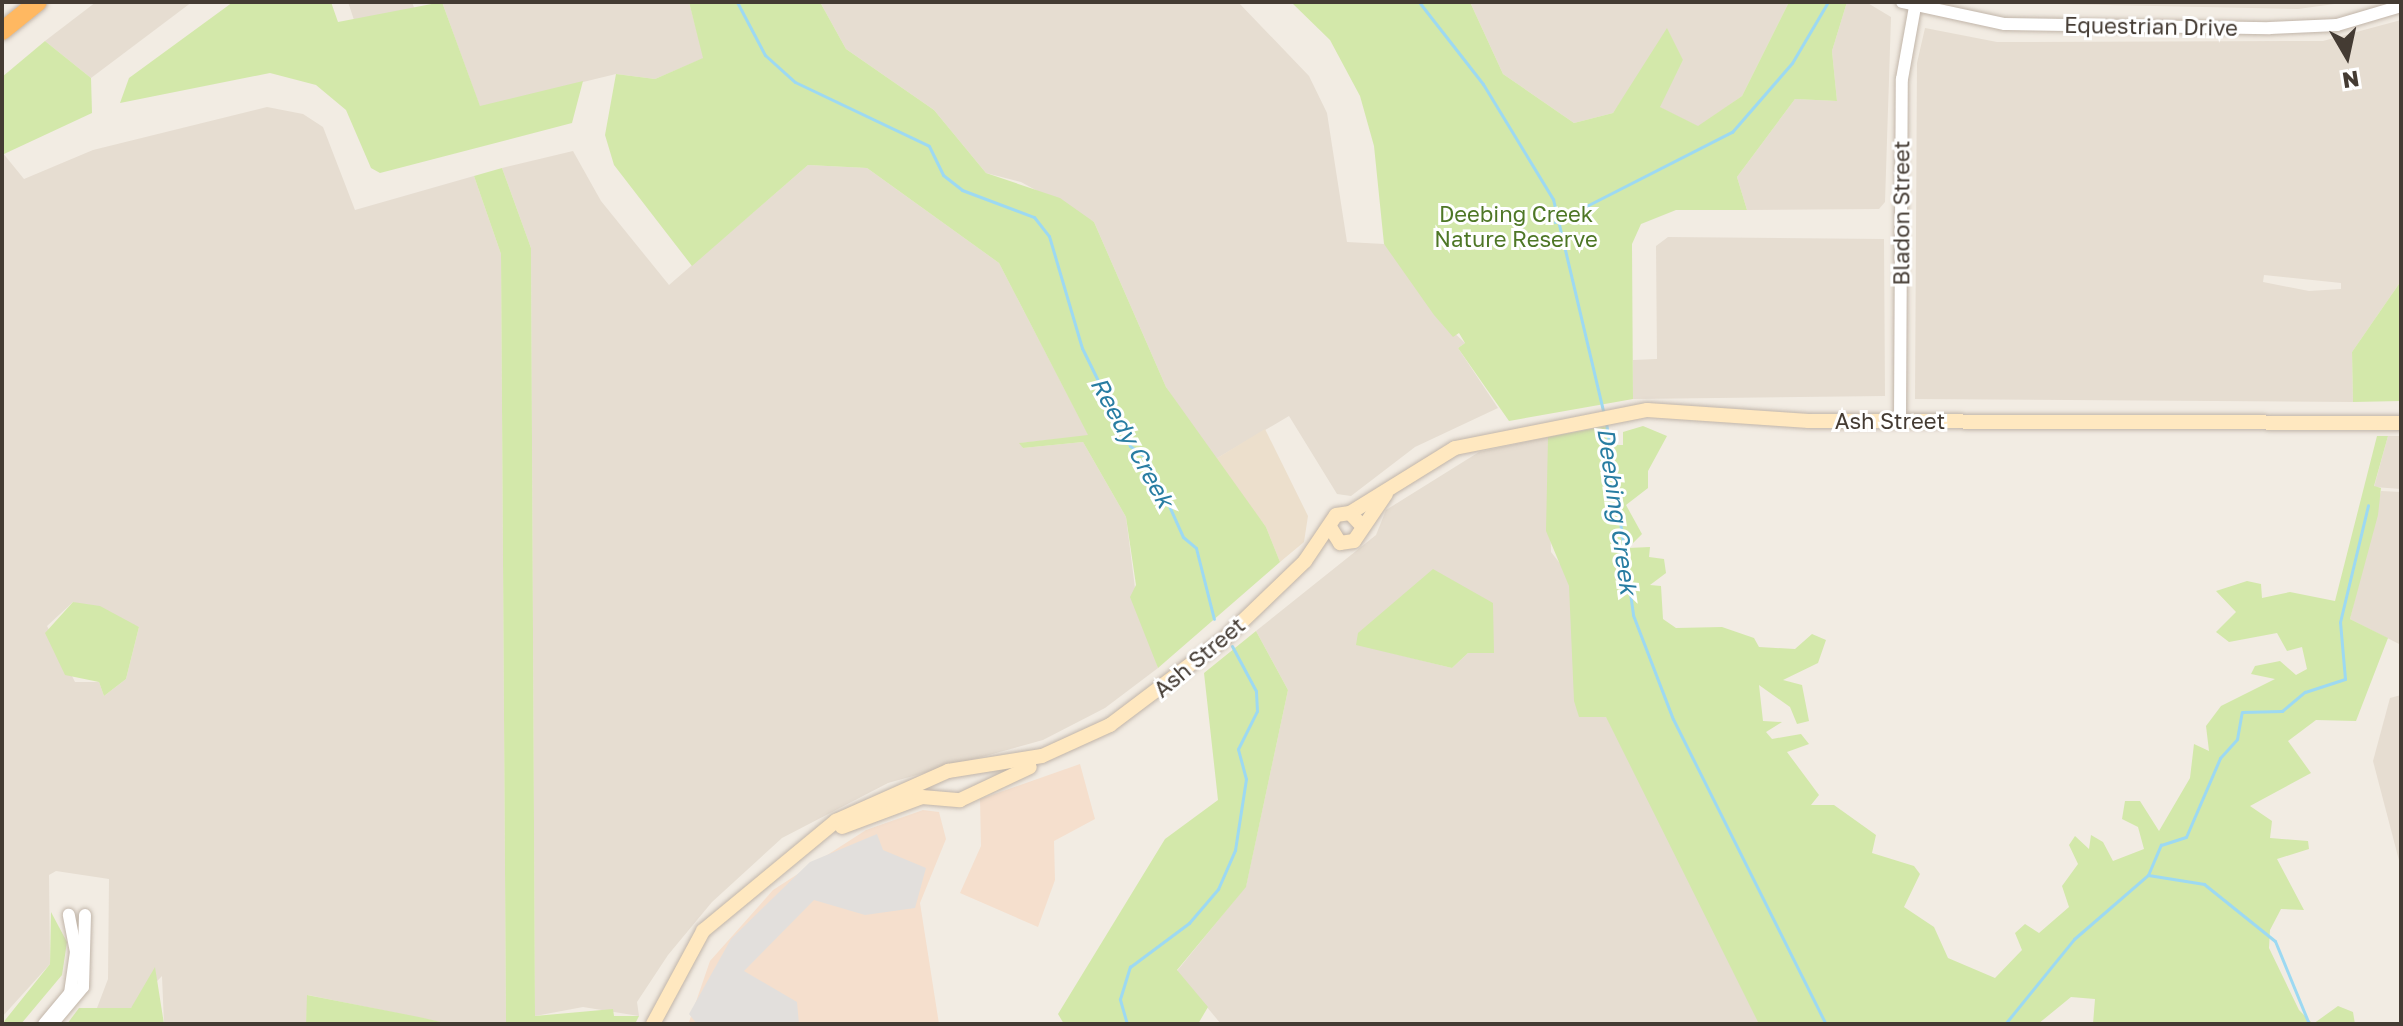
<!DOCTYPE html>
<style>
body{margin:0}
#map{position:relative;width:2403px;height:1026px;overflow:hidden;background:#f2ece3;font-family:"Golos Text",sans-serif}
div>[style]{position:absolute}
.residential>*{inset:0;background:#e6ddd1}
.commercial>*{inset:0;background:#f5dfcd}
.education>*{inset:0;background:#ecdfcc}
.green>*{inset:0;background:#d3e8aa}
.parking>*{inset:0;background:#e2dfdc}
.stream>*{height:3px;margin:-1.5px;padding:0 1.5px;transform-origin:1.5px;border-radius:1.5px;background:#9dd9f2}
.roads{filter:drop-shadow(0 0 2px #c1b5a9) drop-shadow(0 0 2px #c1b5a9)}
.tertiary>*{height:12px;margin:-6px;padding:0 6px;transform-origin:6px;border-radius:6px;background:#fff}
.secondary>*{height:14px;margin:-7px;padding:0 7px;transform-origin:7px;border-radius:7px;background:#ffe8c0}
.motorway>*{height:18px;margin:-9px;padding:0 9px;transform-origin:9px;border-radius:9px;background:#ffb861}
span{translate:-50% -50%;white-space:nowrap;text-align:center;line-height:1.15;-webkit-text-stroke:6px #fff;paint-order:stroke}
.street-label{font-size:22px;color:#443b33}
.park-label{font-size:22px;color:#4e7726}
.water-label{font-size:24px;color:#287da2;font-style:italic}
.frame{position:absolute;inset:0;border:4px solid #443b33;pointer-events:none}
.north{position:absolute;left:2307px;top:16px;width:80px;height:80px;-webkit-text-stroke:6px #fff;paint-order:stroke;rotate:171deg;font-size:22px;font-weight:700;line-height:32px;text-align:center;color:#443b33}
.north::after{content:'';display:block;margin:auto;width:28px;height:36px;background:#443b33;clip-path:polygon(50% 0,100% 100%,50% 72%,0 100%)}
</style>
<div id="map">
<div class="residential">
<div style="clip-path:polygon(96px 2px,192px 2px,91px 78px,45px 41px)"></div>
<div style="clip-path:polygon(348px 2px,412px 2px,416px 13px,354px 20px)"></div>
<div style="clip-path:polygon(442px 2px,689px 2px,704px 58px,655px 79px,616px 74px,480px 107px)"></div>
<div style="clip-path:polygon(820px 2px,1238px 2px,1309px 76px,1327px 113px,1347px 242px,1384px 244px,1401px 260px,1434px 314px,1465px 343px,1458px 348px,1498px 408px,1415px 447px,1351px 496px,1337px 494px,1289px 416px,1214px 460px,1166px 387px,1094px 222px,1021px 182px,986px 173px,934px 110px,846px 49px)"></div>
<div style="clip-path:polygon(1470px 2px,1789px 2px,1742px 96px,1698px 127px,1659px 107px,1683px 60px,1635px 81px,1613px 113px,1574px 123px,1503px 74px)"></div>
<div style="clip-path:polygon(1847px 2px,1866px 2px,1891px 17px,1885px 202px,1879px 209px,1747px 210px,1737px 177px,1795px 99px,1837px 101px,1832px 51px)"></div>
<div style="clip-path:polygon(1960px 2px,2349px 2px,2298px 9px)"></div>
<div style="clip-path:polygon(evenodd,2401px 20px,2401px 281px,2352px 352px,2353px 402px,1915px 399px,1917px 63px,1925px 28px,1997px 42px,2323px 41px,2401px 20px,2264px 275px,2341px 283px,2341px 289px,2309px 291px,2263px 282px,2264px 275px)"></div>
<div style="clip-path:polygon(evenodd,267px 107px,303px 114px,323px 127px,355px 210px,474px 176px,501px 254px,506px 1024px,450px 1024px,308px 995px,306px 1024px,164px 1024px,162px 976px,131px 1008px,97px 1008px,108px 979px,109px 879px,56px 871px,49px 875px,50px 964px,2px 1017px,2px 152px,24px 179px,93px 150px,267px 107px,73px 602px,139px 627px,126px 679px,104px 696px,99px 682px,75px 682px,47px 626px,73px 602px)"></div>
<div style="clip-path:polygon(573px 151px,601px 201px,669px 285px,808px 165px,867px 168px,999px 263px,1089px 436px,1020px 443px,1023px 448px,1083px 442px,1126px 517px,1137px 604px,1158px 668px,1105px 708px,1043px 740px,888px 783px,782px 838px,712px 902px,668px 955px,637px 1002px,639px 1016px,583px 1007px,535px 1016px,531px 248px,502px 168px)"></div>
<div style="clip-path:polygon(1668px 237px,1884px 239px,1885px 396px,1633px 399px,1633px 360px,1657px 359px,1656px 246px)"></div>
<div style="clip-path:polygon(2388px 436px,2401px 436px,2401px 489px,2374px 487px)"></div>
<div style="clip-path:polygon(evenodd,1548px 437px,1551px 552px,1569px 575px,1579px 717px,1607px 716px,1760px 1024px,1221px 1024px,1177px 971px,1246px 886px,1288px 690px,1256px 631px,1376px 535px,1386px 510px,1479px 452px,1548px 437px,1356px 644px,1494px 652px,1468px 653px,1452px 668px,1356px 644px)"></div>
<div style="clip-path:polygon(2381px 491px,2401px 492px,2401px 645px,2350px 619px)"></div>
<div style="clip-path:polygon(2401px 695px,2401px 868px,2373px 761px,2390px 698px)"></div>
</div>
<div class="commercial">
<div style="clip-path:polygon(1080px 764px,1095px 819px,1054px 841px,1055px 880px,1038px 927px,960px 893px,981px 846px,980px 799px)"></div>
<div style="clip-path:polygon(923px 810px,939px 812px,946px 839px,920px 903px,939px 1024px,689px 1022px,710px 961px,773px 890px,866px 830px)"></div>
</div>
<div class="education">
<div style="clip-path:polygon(1265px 429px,1308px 516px,1304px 542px,1280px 562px,1266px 527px,1214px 460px)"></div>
</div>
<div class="green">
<div style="clip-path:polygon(233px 2px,331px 2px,338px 22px,442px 2px,480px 106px,583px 81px,572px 123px,380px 173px,371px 168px,346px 110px,316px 85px,270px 73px,120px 103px,129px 78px)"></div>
<div style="clip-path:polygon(689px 2px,820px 2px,846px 49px,934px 110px,986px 173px,1060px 198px,1094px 222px,1166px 387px,1266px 527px,1280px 562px,1158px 668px,1130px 597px,1136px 585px,1126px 517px,1083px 442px,1023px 448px,1019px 443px,1088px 435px,999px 263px,867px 168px,808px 165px,692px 266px,614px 165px,605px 135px,616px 74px,655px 79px,703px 58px)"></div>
<div style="clip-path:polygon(1291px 2px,1470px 2px,1503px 74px,1574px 123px,1613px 113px,1667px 28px,1683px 60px,1660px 107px,1698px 126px,1742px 96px,1789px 2px,1847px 2px,1832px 51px,1837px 101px,1795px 99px,1737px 177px,1747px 210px,1676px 210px,1641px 224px,1632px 244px,1633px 399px,1509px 421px,1458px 348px,1465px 343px,1459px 333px,1453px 337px,1434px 315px,1384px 244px,1374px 146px,1360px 96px,1330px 40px)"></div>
<div style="clip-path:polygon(45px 41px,91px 78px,92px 113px,4px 154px,2px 77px)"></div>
<div style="clip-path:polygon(502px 168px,531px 248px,535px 1016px,613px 1009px,614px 1016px,639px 1016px,635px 1024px,506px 1024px,501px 254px,474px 176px)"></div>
<div style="clip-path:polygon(2401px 281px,2401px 401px,2353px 402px,2352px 352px)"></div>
<div style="clip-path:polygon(1607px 426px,1613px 445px,1623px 445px,1623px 432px,1643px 426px,1667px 436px,1648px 471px,1648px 488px,1626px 505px,1642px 534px,1628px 548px,1650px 547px,1649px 557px,1664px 559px,1666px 573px,1650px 585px,1661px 586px,1663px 619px,1676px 628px,1722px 627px,1754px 638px,1759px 647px,1795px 649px,1812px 634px,1826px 640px,1818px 663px,1783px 680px,1802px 685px,1809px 721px,1797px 724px,1790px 707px,1759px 685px,1763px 721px,1782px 722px,1766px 732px,1772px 739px,1801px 734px,1809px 744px,1787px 752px,1819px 795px,1811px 805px,1834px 805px,1876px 835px,1872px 853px,1914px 866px,1920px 874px,1904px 907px,1934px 927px,1948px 958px,1995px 978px,2022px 950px,2015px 933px,2025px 924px,2039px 933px,2069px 907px,2062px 886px,2078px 864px,2069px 845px,2075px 836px,2089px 849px,2091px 835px,2103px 842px,2113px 861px,2144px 849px,2138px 827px,2122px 819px,2125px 801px,2140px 801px,2159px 831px,2190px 778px,2194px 744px,2209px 751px,2206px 726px,2221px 706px,2275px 679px,2251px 674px,2255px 666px,2280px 661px,2296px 675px,2307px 669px,2302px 647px,2287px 651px,2277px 633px,2229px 642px,2216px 632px,2236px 612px,2216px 591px,2247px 581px,2261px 584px,2262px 598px,2290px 592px,2335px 601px,2377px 436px,2388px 436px,2374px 486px,2381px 488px,2378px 515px,2350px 619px,2388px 638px,2356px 721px,2316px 720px,2288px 741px,2311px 773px,2250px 806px,2272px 821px,2270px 838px,2308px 841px,2309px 849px,2277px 859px,2304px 910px,2281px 909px,2270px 930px,2269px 948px,2299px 1010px,2313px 1024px,2338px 1006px,2353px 1012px,2355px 1024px,2093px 1024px,2095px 999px,2071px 997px,2038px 1024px,1759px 1024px,1606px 717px,1579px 717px,1574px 701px,1569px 586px,1546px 531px,1548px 437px)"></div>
<div style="clip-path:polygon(1433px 569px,1493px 603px,1494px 653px,1468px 653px,1452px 668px,1356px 645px,1358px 633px)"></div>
<div style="clip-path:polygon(73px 602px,100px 606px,139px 627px,126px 679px,104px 696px,99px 682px,65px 675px,45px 633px)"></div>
<div style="clip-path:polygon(1256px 631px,1288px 690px,1246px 887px,1177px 970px,1208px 1007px,1198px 1024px,1064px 1024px,1058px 1014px,1165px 839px,1218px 800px,1204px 673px)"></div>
<div style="clip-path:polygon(51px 912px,67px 942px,62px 975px,21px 1024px,2px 1024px,50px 964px)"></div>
<div style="clip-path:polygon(155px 967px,164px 1024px,67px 1024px,79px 1008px,131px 1008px)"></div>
<div style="clip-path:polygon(307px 995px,419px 1017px,450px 1024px,306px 1024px)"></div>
</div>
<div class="parking">
<div style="clip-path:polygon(877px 834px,883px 850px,926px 868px,915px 908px,865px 915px,814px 900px,744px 971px,797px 1002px,799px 1024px,697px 1024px,689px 1014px,731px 939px,810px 862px)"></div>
</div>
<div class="stream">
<div style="left:737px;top:2px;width:60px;rotate:62.2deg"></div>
<div style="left:765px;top:55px;width:40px;rotate:42deg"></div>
<div style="left:795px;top:82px;width:148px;rotate:25.5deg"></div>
<div style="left:929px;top:146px;width:32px;rotate:64deg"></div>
<div style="left:943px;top:175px;width:24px;rotate:38deg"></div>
<div style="left:962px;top:190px;width:77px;rotate:20.6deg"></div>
<div style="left:1034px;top:217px;width:24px;rotate:52deg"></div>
<div style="left:1049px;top:236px;width:117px;rotate:73.6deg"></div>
<div style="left:1082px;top:348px;width:109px;rotate:63.9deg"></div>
<div style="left:1130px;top:446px;width:22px;rotate:36deg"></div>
<div style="left:1148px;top:459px;width:85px;rotate:65.8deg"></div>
<div style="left:1183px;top:537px;width:17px;rotate:40deg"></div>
<div style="left:1196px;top:548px;width:73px;rotate:75.8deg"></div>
<div style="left:1419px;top:2px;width:104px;rotate:52deg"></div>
<div style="left:1483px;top:84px;width:135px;rotate:58.7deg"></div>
<div style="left:1553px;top:199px;width:221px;rotate:76.7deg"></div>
<div style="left:1555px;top:222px;width:199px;rotate:-27deg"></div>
<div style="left:1732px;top:132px;width:91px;rotate:-49deg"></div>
<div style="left:1792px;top:63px;width:71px;rotate:-59.5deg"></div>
<div style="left:2400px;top:365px;width:5px;rotate:-79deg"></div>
<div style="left:1606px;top:422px;width:195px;rotate:82deg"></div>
<div style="left:1633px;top:615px;width:111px;rotate:69deg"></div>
<div style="left:1673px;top:719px;width:341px;rotate:63.4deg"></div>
<div style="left:2148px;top:875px;width:33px;rotate:-67deg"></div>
<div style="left:2161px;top:845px;width:26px;rotate:-18deg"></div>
<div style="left:2186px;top:837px;width:86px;rotate:-66.7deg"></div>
<div style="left:2220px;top:758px;width:25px;rotate:-48deg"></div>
<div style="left:2237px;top:739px;width:27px;rotate:-80deg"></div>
<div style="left:2242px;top:712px;width:40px;rotate:-1.4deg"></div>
<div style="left:2282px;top:711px;width:30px;rotate:-40deg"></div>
<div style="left:2305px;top:692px;width:42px;rotate:-18deg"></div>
<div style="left:2345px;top:679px;width:57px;rotate:-95deg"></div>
<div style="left:2340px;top:622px;width:120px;rotate:-76.5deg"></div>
<div style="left:1127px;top:1024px;width:26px;rotate:-106deg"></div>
<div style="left:1120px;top:999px;width:34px;rotate:-73deg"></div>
<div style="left:1130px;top:967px;width:74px;rotate:-36.7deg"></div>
<div style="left:1189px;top:923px;width:45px;rotate:-49.5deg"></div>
<div style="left:1218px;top:889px;width:43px;rotate:-66.4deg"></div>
<div style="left:1235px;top:850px;width:72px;rotate:-81.2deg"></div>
<div style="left:1246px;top:779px;width:31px;rotate:-105deg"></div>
<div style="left:1238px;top:749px;width:42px;rotate:-63.4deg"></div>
<div style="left:1257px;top:711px;width:20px;rotate:-93deg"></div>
<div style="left:1256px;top:691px;width:51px;rotate:-118.1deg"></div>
<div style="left:2005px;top:1024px;width:109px;rotate:-50.9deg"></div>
<div style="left:2074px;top:939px;width:98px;rotate:-40.9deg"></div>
<div style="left:2148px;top:875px;width:57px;rotate:9.1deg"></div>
<div style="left:2204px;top:884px;width:91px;rotate:38.8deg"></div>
<div style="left:2275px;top:941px;width:90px;rotate:67.7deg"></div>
</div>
<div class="roads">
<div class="tertiary">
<div style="left:1902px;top:2px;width:105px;rotate:12.1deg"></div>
<div style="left:2005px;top:24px;width:265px;rotate:0.9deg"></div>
<div style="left:2270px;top:28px;width:67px;rotate:-2.6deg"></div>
<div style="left:2337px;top:25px;width:67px;rotate:-16.5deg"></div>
<div style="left:1900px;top:421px;width:342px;rotate:-89.7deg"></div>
<div style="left:1902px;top:79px;width:73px;rotate:-79.8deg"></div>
<div style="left:44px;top:1024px;width:40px;rotate:-50deg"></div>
<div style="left:70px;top:993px;width:41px;rotate:-81.7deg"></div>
<div style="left:76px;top:952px;width:38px;rotate:-101deg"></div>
<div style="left:52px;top:1024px;width:48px;rotate:-50deg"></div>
<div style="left:83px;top:987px;width:72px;rotate:-88.4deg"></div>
</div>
<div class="secondary">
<div style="left:1350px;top:513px;width:123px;rotate:-31.8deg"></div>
<div style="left:1455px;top:448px;width:196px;rotate:-11.2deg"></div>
<div style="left:1647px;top:410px;width:162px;rotate:3.9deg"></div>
<div style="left:1809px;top:421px;width:592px;rotate:0.19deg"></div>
<div style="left:1330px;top:527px;width:19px;rotate:58deg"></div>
<div style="left:1340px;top:543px;width:14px;rotate:-8deg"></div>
<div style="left:1354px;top:541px;width:57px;rotate:-55.8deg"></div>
<div style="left:842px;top:827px;width:85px;rotate:-20.6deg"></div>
<div style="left:922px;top:797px;width:38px;rotate:5deg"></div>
<div style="left:960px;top:800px;width:77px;rotate:-25.2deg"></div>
<div style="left:653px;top:1024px;width:106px;rotate:-61.7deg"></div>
<div style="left:703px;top:931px;width:173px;rotate:-39.6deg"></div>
<div style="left:836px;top:821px;width:123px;rotate:-24.1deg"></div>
<div style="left:948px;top:771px;width:95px;rotate:-9.1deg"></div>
<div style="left:1042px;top:756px;width:75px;rotate:-24.5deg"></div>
<div style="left:1110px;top:725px;width:141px;rotate:-37deg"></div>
<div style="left:1223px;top:640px;width:114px;rotate:-43.9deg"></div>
<div style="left:1305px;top:561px;width:55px;rotate:-56deg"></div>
<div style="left:1336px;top:515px;width:14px;rotate:-8deg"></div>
<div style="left:1350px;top:513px;width:16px;rotate:47deg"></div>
</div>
<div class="motorway">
<div style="left:2px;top:31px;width:46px;rotate:-38.9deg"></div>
</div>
</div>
<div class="street-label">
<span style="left:2151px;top:26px;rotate:1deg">Equestrian Drive</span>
<span style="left:1901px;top:213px;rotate:-90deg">Bladon Street</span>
<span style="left:1890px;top:421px">Ash Street</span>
<span style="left:1199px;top:657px;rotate:-40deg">Ash Street</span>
</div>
<div class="park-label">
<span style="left:1516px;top:226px">Deebing Creek<br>Nature Reserve</span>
</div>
<div class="water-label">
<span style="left:1133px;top:442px;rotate:61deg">Reedy Creek</span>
<span style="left:1618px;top:511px;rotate:82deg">Deebing Creek</span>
</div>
<div class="frame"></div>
<div class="north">N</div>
</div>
